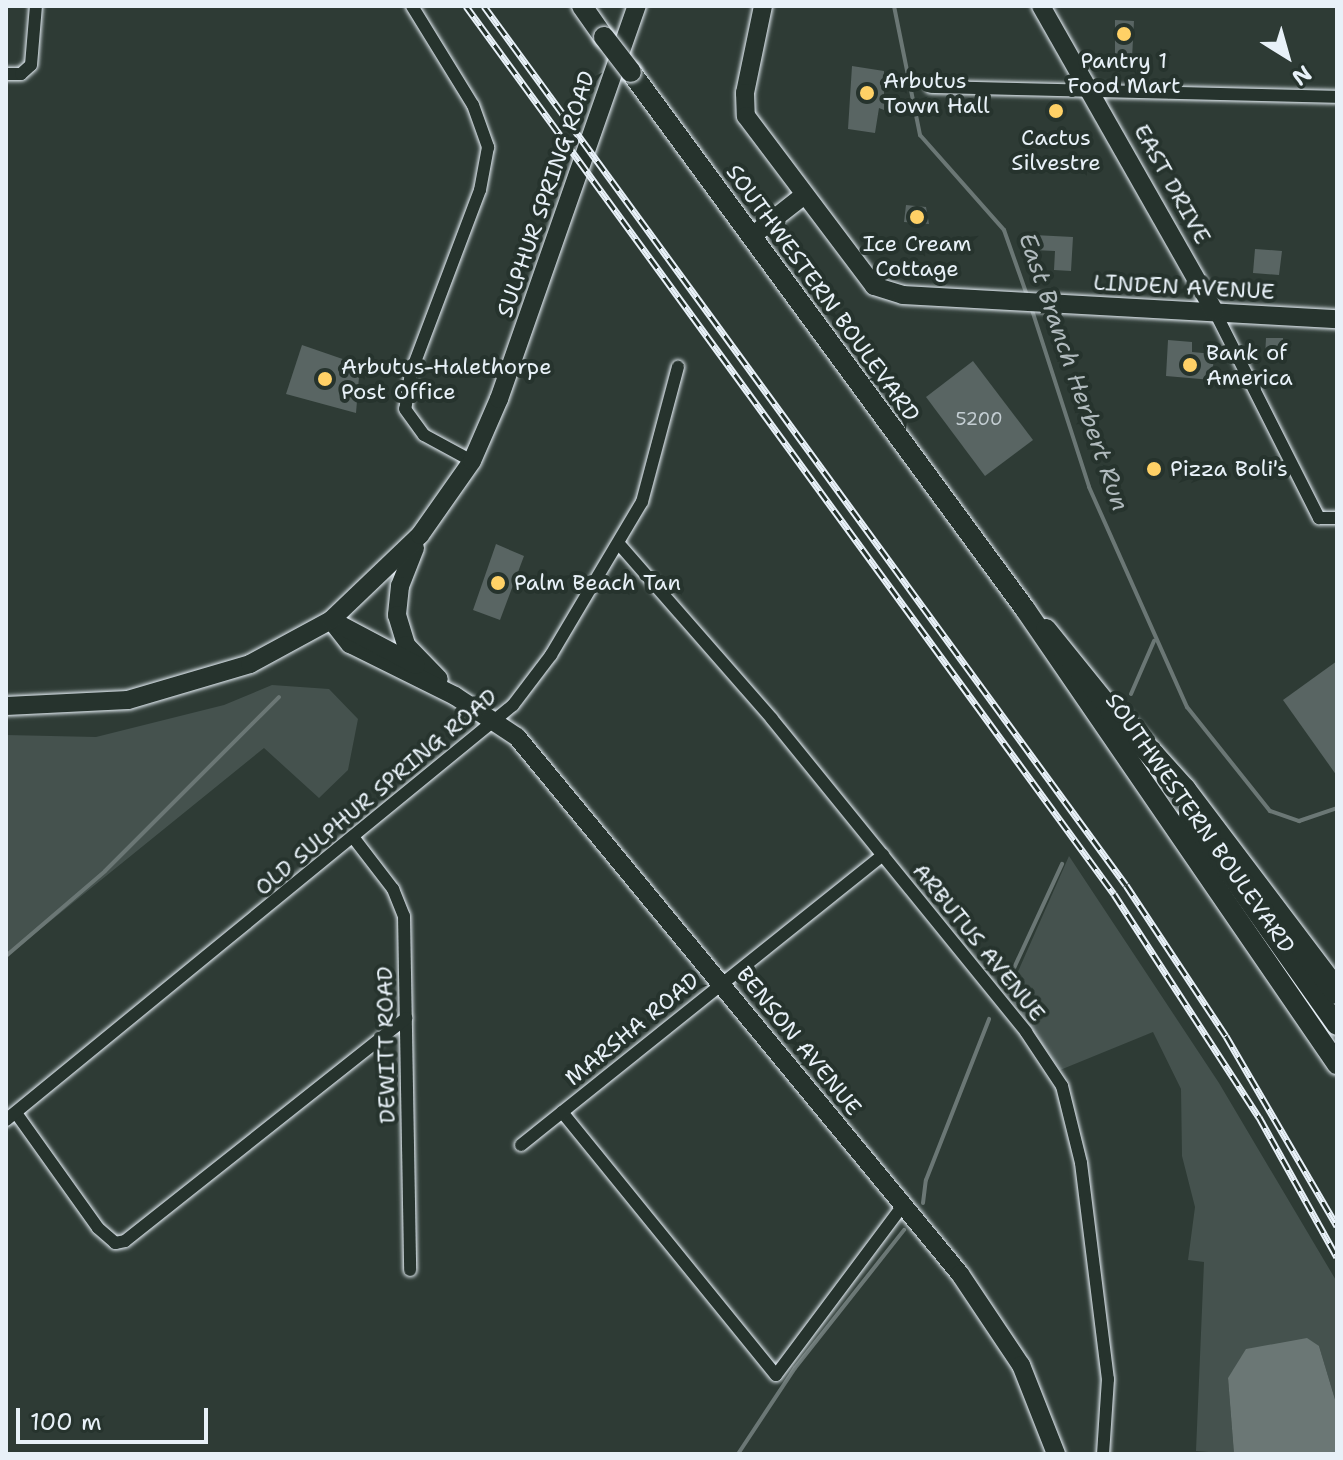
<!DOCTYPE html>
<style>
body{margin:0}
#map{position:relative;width:1343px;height:1460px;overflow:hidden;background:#2e3b35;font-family:"Shantell Sans",sans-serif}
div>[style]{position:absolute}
.green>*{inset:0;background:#45524e}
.water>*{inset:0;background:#6b7775}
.stream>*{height:4px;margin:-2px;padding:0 2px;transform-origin:2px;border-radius:2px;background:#6b7775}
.building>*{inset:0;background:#596563}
.roads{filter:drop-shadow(0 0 2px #e8f1f8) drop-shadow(0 0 2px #e8f1f8)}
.street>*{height:12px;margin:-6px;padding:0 6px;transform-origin:6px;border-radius:6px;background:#26332d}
.secondary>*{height:18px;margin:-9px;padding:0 9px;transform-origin:9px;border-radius:9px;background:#26332d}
.primary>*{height:20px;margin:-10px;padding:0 10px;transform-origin:10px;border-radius:10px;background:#26332d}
.highway>*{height:24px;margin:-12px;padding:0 12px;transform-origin:12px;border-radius:12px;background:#26332d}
.rail>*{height:7px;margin-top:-3.5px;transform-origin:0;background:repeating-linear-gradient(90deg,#26332d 0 12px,#e8f1f8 0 24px);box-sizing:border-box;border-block:2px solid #e8f1f8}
.bridges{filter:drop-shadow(0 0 2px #e8f1f8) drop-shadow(0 0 2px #e8f1f8)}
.primary-bridge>*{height:20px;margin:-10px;padding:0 10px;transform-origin:10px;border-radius:10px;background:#26332d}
.dots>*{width:22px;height:22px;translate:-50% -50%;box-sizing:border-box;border:4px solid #26332d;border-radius:50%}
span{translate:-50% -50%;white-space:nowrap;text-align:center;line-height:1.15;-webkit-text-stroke:8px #26332d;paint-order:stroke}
.number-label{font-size:18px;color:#c4ced3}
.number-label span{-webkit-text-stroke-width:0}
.poi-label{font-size:22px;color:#e8f1f8}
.left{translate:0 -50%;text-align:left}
.street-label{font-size:22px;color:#e8f1f8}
.water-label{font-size:24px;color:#b0babd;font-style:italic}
.frame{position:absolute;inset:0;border:8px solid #e8f1f8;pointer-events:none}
.north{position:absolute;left:1247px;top:16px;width:80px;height:80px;-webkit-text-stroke:6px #26332d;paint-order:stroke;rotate:143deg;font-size:22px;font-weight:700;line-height:32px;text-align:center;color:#e8f1f8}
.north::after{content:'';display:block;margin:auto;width:28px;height:36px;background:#e8f1f8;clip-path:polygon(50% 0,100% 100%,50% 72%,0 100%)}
.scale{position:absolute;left:16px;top:1408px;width:192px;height:36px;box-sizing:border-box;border:4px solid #e8f1f8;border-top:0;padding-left:10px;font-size:24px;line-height:28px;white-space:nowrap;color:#e8f1f8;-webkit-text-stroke:6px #26332d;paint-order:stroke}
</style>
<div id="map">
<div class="green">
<div style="clip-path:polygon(272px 685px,329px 689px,358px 719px,348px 770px,319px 798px,264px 748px,6px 957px,6px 735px,96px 737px,224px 705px)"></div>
<div style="clip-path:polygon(1069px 856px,1219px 1083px,1337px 1282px,1337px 1406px,1319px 1346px,1228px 1378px,1234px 1454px,1196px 1451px,1204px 1262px,1188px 1260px,1195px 1207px,1182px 1156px,1181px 1089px,1153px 1032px,1060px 1070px,1008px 994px)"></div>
</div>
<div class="water">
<div style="clip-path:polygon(1307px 1338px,1319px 1346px,1337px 1406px,1337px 1454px,1234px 1454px,1228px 1378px,1246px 1349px)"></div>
</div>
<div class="stream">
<div style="left:894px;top:6px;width:132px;rotate:78.6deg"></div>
<div style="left:920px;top:135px;width:127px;rotate:48.5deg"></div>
<div style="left:1004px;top:230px;width:72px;rotate:70.6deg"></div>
<div style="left:1032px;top:310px;width:186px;rotate:72.1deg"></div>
<div style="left:1089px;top:487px;width:241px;rotate:66deg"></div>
<div style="left:1187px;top:707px;width:133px;rotate:51.4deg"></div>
<div style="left:1270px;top:811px;width:31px;rotate:19deg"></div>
<div style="left:1299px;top:821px;width:40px;rotate:-18.9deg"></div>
<div style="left:1131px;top:694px;width:58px;rotate:-66.5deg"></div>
<div style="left:6px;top:956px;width:130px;rotate:-40.6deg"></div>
<div style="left:105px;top:871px;width:246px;rotate:-45deg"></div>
<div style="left:1008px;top:981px;width:129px;rotate:-65.2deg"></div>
<div style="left:923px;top:1203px;width:23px;rotate:-83deg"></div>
<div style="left:926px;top:1180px;width:173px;rotate:-68.6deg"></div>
<div style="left:738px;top:1454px;width:103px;rotate:-56.5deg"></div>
<div style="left:795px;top:1368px;width:176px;rotate:-51.7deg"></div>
</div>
<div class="building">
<div style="clip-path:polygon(1115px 20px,1134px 21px,1132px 58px,1115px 57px)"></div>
<div style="clip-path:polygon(852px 66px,884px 71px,884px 110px,879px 108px,875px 133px,848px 129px)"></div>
<div style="clip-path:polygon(906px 205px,926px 207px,929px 224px,904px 222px)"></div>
<div style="clip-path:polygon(1034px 235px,1073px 237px,1071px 271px,1054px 270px,1055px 251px,1034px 250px)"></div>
<div style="clip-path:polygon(1255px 249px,1282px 251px,1279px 275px,1253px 273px)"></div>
<div style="clip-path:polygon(1266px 338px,1283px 338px,1283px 358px,1265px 358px)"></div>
<div style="clip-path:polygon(1168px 340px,1192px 342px,1192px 352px,1214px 354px,1212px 380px,1166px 376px)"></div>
<div style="clip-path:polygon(302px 345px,360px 365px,356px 413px,286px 394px)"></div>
<div style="clip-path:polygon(973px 361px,1033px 440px,985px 476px,926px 397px)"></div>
<div style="clip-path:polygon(496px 544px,524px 556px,500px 620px,473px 610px)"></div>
<div style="clip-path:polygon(1337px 661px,1337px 776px,1283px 700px)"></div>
</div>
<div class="roads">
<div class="street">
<div style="left:412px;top:6px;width:116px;rotate:58.4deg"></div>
<div style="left:473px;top:105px;width:45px;rotate:70.3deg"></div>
<div style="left:488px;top:147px;width:44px;rotate:100.5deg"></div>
<div style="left:480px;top:190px;width:196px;rotate:110.7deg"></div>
<div style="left:411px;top:373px;width:36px;rotate:99deg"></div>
<div style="left:405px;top:409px;width:32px;rotate:54deg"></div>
<div style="left:424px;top:435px;width:55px;rotate:28.4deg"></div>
<div style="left:6px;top:74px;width:15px"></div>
<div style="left:21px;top:74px;width:13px;rotate:-42deg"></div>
<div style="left:31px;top:65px;width:59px;rotate:-85.2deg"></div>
<div style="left:931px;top:87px;width:406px;rotate:1.4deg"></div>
<div style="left:1215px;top:312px;width:231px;rotate:63.2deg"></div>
<div style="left:1319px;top:518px;width:18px"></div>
<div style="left:619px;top:544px;width:232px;rotate:48.8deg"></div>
<div style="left:772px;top:719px;width:403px;rotate:50.9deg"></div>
<div style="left:1026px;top:1032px;width:65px;rotate:56.3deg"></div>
<div style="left:1062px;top:1086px;width:79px;rotate:76.1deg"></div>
<div style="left:1081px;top:1163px;width:218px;rotate:82.9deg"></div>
<div style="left:1108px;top:1379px;width:75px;rotate:93.8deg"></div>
<div style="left:353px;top:837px;width:66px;rotate:52.4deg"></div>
<div style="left:393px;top:889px;width:29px;rotate:68deg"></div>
<div style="left:404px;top:916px;width:354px;rotate:89deg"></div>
<div style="left:562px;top:1112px;width:339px;rotate:50.9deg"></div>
<div style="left:776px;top:1375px;width:212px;rotate:-53.2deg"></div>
<div style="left:16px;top:1113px;width:141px;rotate:54.5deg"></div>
<div style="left:98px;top:1228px;width:23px;rotate:41deg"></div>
<div style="left:115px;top:1243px;width:10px;rotate:-11deg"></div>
<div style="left:125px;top:1241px;width:359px;rotate:-38.4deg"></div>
<div style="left:6px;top:1120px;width:655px;rotate:-39.3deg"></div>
<div style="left:513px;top:705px;width:63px;rotate:-52.8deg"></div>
<div style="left:551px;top:655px;width:178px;rotate:-59.3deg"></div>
<div style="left:642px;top:502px;width:140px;rotate:-75.1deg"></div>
<div style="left:521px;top:1145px;width:464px;rotate:-38.7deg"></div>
</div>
<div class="secondary">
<div style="left:763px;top:6px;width:89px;rotate:101.7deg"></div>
<div style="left:745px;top:93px;width:23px;rotate:88deg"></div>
<div style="left:746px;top:116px;width:213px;rotate:53deg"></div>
<div style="left:874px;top:286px;width:30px;rotate:17deg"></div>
<div style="left:903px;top:295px;width:435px;rotate:3.2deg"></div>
<div style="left:1041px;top:6px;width:352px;rotate:60.4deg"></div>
<div style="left:752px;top:236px;width:65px;rotate:-38.1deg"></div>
<div style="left:415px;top:548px;width:41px;rotate:111.5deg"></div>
<div style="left:400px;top:586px;width:29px;rotate:96deg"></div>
<div style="left:397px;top:615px;width:31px;rotate:73deg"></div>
<div style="left:406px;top:645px;width:47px;rotate:45.9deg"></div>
<div style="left:331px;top:620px;width:31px;rotate:52deg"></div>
<div style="left:350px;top:644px;width:117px;rotate:26.3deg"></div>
<div style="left:455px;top:696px;width:74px;rotate:33.5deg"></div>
<div style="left:517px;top:737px;width:696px;rotate:50.48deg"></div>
<div style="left:960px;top:1274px;width:110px;rotate:56.2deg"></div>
<div style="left:1021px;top:1365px;width:96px;rotate:68.5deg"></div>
<div style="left:333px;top:621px;width:94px;rotate:27.9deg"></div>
<div style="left:6px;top:706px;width:122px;rotate:-2.8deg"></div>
<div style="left:128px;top:700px;width:127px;rotate:-16.4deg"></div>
<div style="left:250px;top:664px;width:92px;rotate:-28.5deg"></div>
<div style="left:331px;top:620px;width:123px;rotate:-43.7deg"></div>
<div style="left:420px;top:535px;width:90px;rotate:-54.9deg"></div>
<div style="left:472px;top:461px;width:68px;rotate:-66.5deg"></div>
<div style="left:499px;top:399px;width:417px;rotate:-70.7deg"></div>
</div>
<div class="primary">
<div style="left:582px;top:6px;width:38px;rotate:55deg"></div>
<div style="left:631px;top:72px;width:666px;rotate:53.73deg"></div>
<div style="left:1025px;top:609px;width:552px;rotate:55.56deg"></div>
<div style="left:1046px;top:629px;width:119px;rotate:51.1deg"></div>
<div style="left:1189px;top:816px;width:256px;rotate:54.7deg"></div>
</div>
<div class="highway">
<div style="left:1112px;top:710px;width:108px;rotate:48deg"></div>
<div style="left:1184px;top:790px;width:253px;rotate:52.9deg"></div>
</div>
</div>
<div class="rail">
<div style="left:466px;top:6px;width:1099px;rotate:53.88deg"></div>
<div style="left:1114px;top:894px;width:266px;rotate:57deg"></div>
<div style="left:1259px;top:1117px;width:160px;rotate:60.9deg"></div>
<div style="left:484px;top:6px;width:1088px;rotate:53.86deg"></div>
<div style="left:1126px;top:885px;width:181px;rotate:56.5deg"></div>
<div style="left:1226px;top:1036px;width:220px;rotate:59.7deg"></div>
</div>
<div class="bridges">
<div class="primary-bridge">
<div style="left:604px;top:37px;width:44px;rotate:52.4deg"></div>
</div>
</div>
<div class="dots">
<div style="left:1124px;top:34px;background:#ffd166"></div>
<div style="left:867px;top:93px;background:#ffd166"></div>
<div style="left:1056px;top:111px;background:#ffd166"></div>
<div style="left:917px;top:217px;background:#ffd166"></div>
<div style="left:1190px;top:365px;background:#ffd166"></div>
<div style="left:325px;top:379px;background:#ffd166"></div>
<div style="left:1154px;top:469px;background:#ffd166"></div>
<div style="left:498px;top:583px;background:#ffd166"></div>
</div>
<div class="number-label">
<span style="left:979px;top:419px">5200</span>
</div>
<div class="poi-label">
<span style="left:1124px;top:73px">Pantry 1<br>Food Mart</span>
<span class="left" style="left:883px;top:93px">Arbutus<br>Town Hall</span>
<span style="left:1056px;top:150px">Cactus<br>Silvestre</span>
<span style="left:917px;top:256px">Ice Cream<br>Cottage</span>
<span class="left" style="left:1206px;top:365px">Bank of<br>America</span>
<span class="left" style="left:341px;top:379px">Arbutus-Halethorpe<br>Post Office</span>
<span class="left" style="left:1170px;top:469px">Pizza Boli's</span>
<span class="left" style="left:514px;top:583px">Palm Beach Tan</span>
</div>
<div class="street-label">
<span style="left:1172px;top:184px;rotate:61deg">EAST DRIVE</span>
<span style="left:546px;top:194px;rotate:-71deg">SULPHUR SPRING ROAD</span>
<span style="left:1184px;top:287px;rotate:3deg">LINDEN AVENUE</span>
<span style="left:823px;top:293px;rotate:54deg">SOUTHWESTERN BOULEVARD</span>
<span style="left:376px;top:792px;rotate:-40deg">OLD SULPHUR SPRING ROAD</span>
<span style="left:1200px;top:823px;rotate:55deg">SOUTHWESTERN BOULEVARD</span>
<span style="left:979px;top:942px;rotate:51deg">ARBUTUS AVENUE</span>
<span style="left:632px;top:1029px;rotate:-39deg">MARSHA ROAD</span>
<span style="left:799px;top:1041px;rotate:51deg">BENSON AVENUE</span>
<span style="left:386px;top:1045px;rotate:-91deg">DEWITT ROAD</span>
</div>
<div class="water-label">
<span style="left:1073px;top:372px;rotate:71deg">East Branch Herbert Run</span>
</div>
<div class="frame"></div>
<div class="north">N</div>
<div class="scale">100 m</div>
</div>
